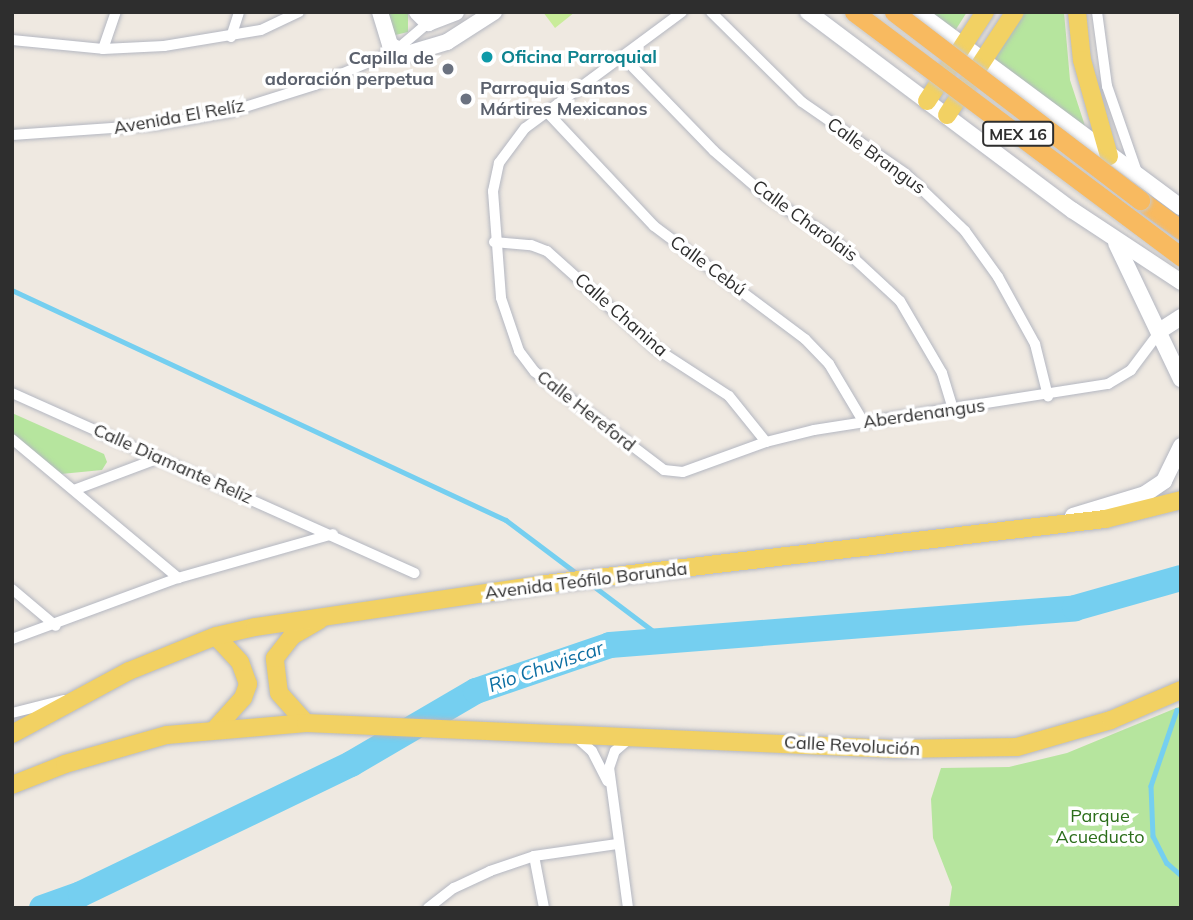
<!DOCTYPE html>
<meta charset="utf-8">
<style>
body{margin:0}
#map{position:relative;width:1193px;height:920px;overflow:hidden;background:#efe9e1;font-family:Mulish,sans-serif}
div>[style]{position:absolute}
.green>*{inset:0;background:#b6e59e}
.pitch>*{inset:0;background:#c9ec9a}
.stream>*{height:4.5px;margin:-2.25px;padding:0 2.25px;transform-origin:2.25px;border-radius:2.25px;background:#75cff0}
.river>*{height:26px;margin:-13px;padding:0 13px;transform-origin:13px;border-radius:13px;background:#75cff0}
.roads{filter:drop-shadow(0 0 2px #b4b7c1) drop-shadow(0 0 2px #b4b7c1)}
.minor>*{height:10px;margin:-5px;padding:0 5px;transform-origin:5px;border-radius:5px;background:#fff}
.secondary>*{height:16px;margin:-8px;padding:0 8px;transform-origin:8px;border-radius:8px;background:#fff}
.primary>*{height:18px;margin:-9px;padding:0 9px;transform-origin:9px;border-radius:9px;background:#f2d163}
.trunk>*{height:19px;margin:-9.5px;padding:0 9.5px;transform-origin:9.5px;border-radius:9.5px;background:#f8ba60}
.bridges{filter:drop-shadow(0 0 2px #c9c9c9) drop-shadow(0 0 2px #c9c9c9)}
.trunk-bridge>*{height:19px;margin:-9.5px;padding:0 9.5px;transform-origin:9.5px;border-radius:9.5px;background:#f8ba60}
.dots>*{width:19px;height:19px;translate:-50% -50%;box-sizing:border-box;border:4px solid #fff;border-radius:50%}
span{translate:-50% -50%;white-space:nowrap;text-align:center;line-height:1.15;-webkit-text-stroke:7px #fff;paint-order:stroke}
.shield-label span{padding:2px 5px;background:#fff;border:2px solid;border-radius:5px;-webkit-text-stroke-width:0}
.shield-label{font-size:16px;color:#2e2e2e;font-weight:700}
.culture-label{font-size:18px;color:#0d838f;font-weight:700}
.left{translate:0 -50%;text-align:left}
.worship-label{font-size:18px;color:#5b616d;font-weight:700}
.right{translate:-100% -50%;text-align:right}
.street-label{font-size:18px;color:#2e2e2e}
.park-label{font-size:18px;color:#2c6e1b}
.water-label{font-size:19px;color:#0d6fa3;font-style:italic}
.frame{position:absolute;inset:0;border:14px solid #2e2e2e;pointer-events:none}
</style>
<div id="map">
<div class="green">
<div style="clip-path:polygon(385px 12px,408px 12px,408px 32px,391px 36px)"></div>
<div style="clip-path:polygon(928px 12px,967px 12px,953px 34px)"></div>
<div style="clip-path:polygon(1023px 12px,1064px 12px,1070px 80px,1085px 126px,992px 61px)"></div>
<div style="clip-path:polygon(12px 413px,104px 454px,107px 462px,102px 470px,61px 474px,12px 435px)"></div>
<div style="clip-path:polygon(1181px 706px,1181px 908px,949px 908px,952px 887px,933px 838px,931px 799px,941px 768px,1009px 767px,1067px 753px)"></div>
</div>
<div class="pitch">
<div style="clip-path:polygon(543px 12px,575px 12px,555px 28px)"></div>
</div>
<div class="stream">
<div style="left:12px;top:290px;width:545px;rotate:24.97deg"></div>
<div style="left:506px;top:520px;width:91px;rotate:37deg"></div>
<div style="left:591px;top:584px;width:93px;rotate:37.1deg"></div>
<div style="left:1177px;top:710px;width:80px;rotate:108.9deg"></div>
<div style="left:1151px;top:786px;width:50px;rotate:87.7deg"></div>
<div style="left:1153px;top:836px;width:30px;rotate:63deg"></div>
<div style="left:1167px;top:863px;width:18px;rotate:41deg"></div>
</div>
<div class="river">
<div style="left:42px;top:908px;width:41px;rotate:-19.7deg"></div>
<div style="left:81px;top:894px;width:300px;rotate:-25.7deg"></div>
<div style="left:351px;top:764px;width:145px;rotate:-30.3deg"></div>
<div style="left:476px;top:691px;width:142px;rotate:-18.9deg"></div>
<div style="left:610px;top:645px;width:466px;rotate:-4.5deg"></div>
<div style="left:1075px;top:608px;width:110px;rotate:-15.8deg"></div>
</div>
<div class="roads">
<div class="minor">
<div style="left:682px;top:12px;width:195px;rotate:143.5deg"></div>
<div style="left:525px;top:128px;width:44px;rotate:126.6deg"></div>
<div style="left:499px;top:163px;width:29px;rotate:102deg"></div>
<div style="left:493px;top:191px;width:107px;rotate:85.7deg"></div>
<div style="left:501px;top:298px;width:56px;rotate:71.2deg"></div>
<div style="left:519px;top:351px;width:26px;rotate:53deg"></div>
<div style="left:535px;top:372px;width:162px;rotate:37.2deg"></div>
<div style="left:664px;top:470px;width:19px;rotate:6deg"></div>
<div style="left:683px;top:472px;width:88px;rotate:-19.9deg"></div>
<div style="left:766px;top:442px;width:49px;rotate:-14deg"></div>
<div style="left:814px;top:430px;width:298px;rotate:-8.9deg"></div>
<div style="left:1108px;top:384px;width:27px;rotate:-31deg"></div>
<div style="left:1131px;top:370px;width:50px;rotate:-53.1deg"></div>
<div style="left:711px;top:12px;width:128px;rotate:44.7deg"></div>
<div style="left:802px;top:102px;width:126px;rotate:34.7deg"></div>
<div style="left:906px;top:174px;width:82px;rotate:44deg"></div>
<div style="left:965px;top:231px;width:57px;rotate:54.3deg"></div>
<div style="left:998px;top:277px;width:77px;rotate:61.1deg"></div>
<div style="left:1035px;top:344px;width:54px;rotate:76deg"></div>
<div style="left:1097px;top:12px;width:75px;rotate:82.3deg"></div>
<div style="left:1107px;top:86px;width:94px;rotate:70.8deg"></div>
<div style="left:231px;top:37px;width:26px;rotate:-72deg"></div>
<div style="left:12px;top:40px;width:91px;rotate:5.6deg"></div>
<div style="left:103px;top:49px;width:61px;rotate:-2.8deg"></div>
<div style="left:164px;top:46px;width:98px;rotate:-9.4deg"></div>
<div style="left:261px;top:30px;width:42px;rotate:-25.3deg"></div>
<div style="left:103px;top:49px;width:39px;rotate:-71deg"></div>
<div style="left:622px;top:56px;width:132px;rotate:45.9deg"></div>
<div style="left:714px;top:151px;width:67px;rotate:40.8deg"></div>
<div style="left:765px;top:195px;width:81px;rotate:32.9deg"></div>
<div style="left:833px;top:239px;width:91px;rotate:42.8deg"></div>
<div style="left:900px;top:301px;width:83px;rotate:59.7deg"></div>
<div style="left:942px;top:373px;width:39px;rotate:73deg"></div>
<div style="left:547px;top:112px;width:156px;rotate:46.8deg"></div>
<div style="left:654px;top:226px;width:189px;rotate:36.8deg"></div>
<div style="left:805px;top:339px;width:35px;rotate:46deg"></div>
<div style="left:829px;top:364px;width:66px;rotate:59.2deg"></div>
<div style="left:12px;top:135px;width:143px;rotate:-4deg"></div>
<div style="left:155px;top:125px;width:75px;rotate:-10deg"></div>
<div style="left:229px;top:112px;width:90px;rotate:-17.4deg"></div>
<div style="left:315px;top:85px;width:87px;rotate:-23deg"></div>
<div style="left:395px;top:51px;width:43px;rotate:-40.3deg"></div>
<div style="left:494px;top:242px;width:37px;rotate:5deg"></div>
<div style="left:531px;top:245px;width:17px;rotate:21deg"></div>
<div style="left:547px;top:251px;width:145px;rotate:41.9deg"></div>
<div style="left:655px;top:348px;width:88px;rotate:33deg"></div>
<div style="left:729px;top:396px;width:59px;rotate:51.2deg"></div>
<div style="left:12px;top:393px;width:441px;rotate:24.1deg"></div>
<div style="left:12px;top:439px;width:217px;rotate:39.9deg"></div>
<div style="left:74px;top:490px;width:91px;rotate:-20.6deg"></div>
<div style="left:12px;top:589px;width:57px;rotate:40.1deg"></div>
<div style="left:12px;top:639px;width:177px;rotate:-20.2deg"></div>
<div style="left:178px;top:578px;width:161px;rotate:-15.8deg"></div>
<div style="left:12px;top:713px;width:54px;rotate:-14deg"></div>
<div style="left:574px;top:735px;width:24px;rotate:42deg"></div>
<div style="left:592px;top:751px;width:34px;rotate:63deg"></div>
<div style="left:534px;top:856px;width:53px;rotate:79.1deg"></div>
<div style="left:428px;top:908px;width:33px;rotate:-38deg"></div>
<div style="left:454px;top:888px;width:40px;rotate:-25deg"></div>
<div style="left:490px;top:871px;width:46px;rotate:-18.8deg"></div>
<div style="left:534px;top:856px;width:84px;rotate:-8.2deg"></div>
<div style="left:628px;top:908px;width:141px;rotate:-97.7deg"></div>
<div style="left:609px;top:768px;width:18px;rotate:-71deg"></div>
<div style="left:615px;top:751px;width:20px;rotate:-41deg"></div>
</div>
<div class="secondary">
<div style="left:380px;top:12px;width:34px;rotate:73deg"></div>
<div style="left:390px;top:45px;width:19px;rotate:28deg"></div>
<div style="left:407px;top:54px;width:42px;rotate:-16.7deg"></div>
<div style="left:447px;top:42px;width:56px;rotate:-32.6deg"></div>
<div style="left:417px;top:12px;width:16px;rotate:45deg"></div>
<div style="left:428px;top:23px;width:30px;rotate:-21deg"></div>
<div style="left:808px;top:12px;width:330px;rotate:36.9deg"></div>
<div style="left:1072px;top:210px;width:131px;rotate:33.4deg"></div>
<div style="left:918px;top:12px;width:327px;rotate:36.6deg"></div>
<div style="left:1116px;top:243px;width:151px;rotate:64.5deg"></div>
<div style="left:1161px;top:330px;width:24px;rotate:-33deg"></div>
<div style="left:1073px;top:516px;width:75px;rotate:-17deg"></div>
<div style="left:1145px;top:494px;width:23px;rotate:-34deg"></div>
<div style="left:1164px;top:481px;width:39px;rotate:-64deg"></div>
</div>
<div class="primary">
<div style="left:1077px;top:12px;width:48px;rotate:84.1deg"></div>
<div style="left:1082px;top:60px;width:100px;rotate:74.3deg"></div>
<div style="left:927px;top:101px;width:106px;rotate:-56.9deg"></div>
<div style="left:947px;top:115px;width:123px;rotate:-56.6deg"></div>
<div style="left:306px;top:723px;width:40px;rotate:-132deg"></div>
<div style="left:279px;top:693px;width:35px;rotate:-97deg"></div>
<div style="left:275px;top:658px;width:28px;rotate:-52deg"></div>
<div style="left:292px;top:636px;width:32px;rotate:-30deg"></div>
<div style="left:215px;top:729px;width:42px;rotate:-47.9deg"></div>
<div style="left:243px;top:698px;width:15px;rotate:-70deg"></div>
<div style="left:248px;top:684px;width:23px;rotate:-110deg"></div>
<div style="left:240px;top:662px;width:35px;rotate:-133deg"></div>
<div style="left:12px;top:734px;width:133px;rotate:-28.3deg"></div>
<div style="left:129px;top:671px;width:94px;rotate:-21.9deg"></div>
<div style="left:216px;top:636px;width:40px;rotate:-13deg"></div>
<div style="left:255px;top:627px;width:293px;rotate:-8.4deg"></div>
<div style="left:545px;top:584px;width:564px;rotate:-6.62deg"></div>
<div style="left:1105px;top:519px;width:78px;rotate:-14deg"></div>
<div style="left:12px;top:785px;width:57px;rotate:-21.6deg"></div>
<div style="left:65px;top:764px;width:106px;rotate:-15.9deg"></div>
<div style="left:167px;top:735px;width:140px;rotate:-4.9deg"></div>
<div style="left:306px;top:723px;width:589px;rotate:2.53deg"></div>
<div style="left:894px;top:749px;width:123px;rotate:-0.9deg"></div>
<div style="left:1017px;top:747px;width:98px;rotate:-16deg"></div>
<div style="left:1111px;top:720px;width:76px;rotate:-23.2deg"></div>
</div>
<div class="trunk">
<div style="left:1140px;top:200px;width:51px;rotate:36.2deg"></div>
</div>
</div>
<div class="bridges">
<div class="trunk-bridge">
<div style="left:854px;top:12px;width:409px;rotate:36.8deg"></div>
<div style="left:894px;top:12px;width:310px;rotate:37.4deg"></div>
</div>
</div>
<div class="dots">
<div style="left:487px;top:57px;background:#0f9aa8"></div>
<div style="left:448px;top:69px;background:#6b7280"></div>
<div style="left:466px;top:99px;background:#6b7280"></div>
</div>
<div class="shield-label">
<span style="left:1018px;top:134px">MEX 16</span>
</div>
<div class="culture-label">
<span class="left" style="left:501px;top:57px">Oficina Parroquial</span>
</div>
<div class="worship-label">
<span class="right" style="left:434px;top:69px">Capilla de<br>adoración perpetua</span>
<span class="left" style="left:480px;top:99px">Parroquia Santos<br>Mártires Mexicanos</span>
</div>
<div class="street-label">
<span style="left:179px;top:117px;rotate:-10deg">Avenida El Relíz</span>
<span style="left:876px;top:156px;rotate:36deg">Calle Brangus</span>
<span style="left:805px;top:221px;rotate:36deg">Calle Charolais</span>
<span style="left:708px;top:266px;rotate:36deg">Calle Cebú</span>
<span style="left:621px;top:315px;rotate:41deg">Calle Chanina</span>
<span style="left:586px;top:411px;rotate:38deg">Calle Hereford</span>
<span style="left:924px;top:414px;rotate:-8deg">Aberdenangus</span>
<span style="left:173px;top:464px;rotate:24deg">Calle Diamante Reliz</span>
<span style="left:586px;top:581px;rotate:-7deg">Avenida Teófilo Borunda</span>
<span style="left:852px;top:746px;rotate:3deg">Calle Revolución</span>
</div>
<div class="park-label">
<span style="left:1100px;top:827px">Parque<br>Acueducto</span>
</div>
<div class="water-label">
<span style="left:546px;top:667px;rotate:-19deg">Rio Chuviscar</span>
</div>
<div class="frame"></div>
</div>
